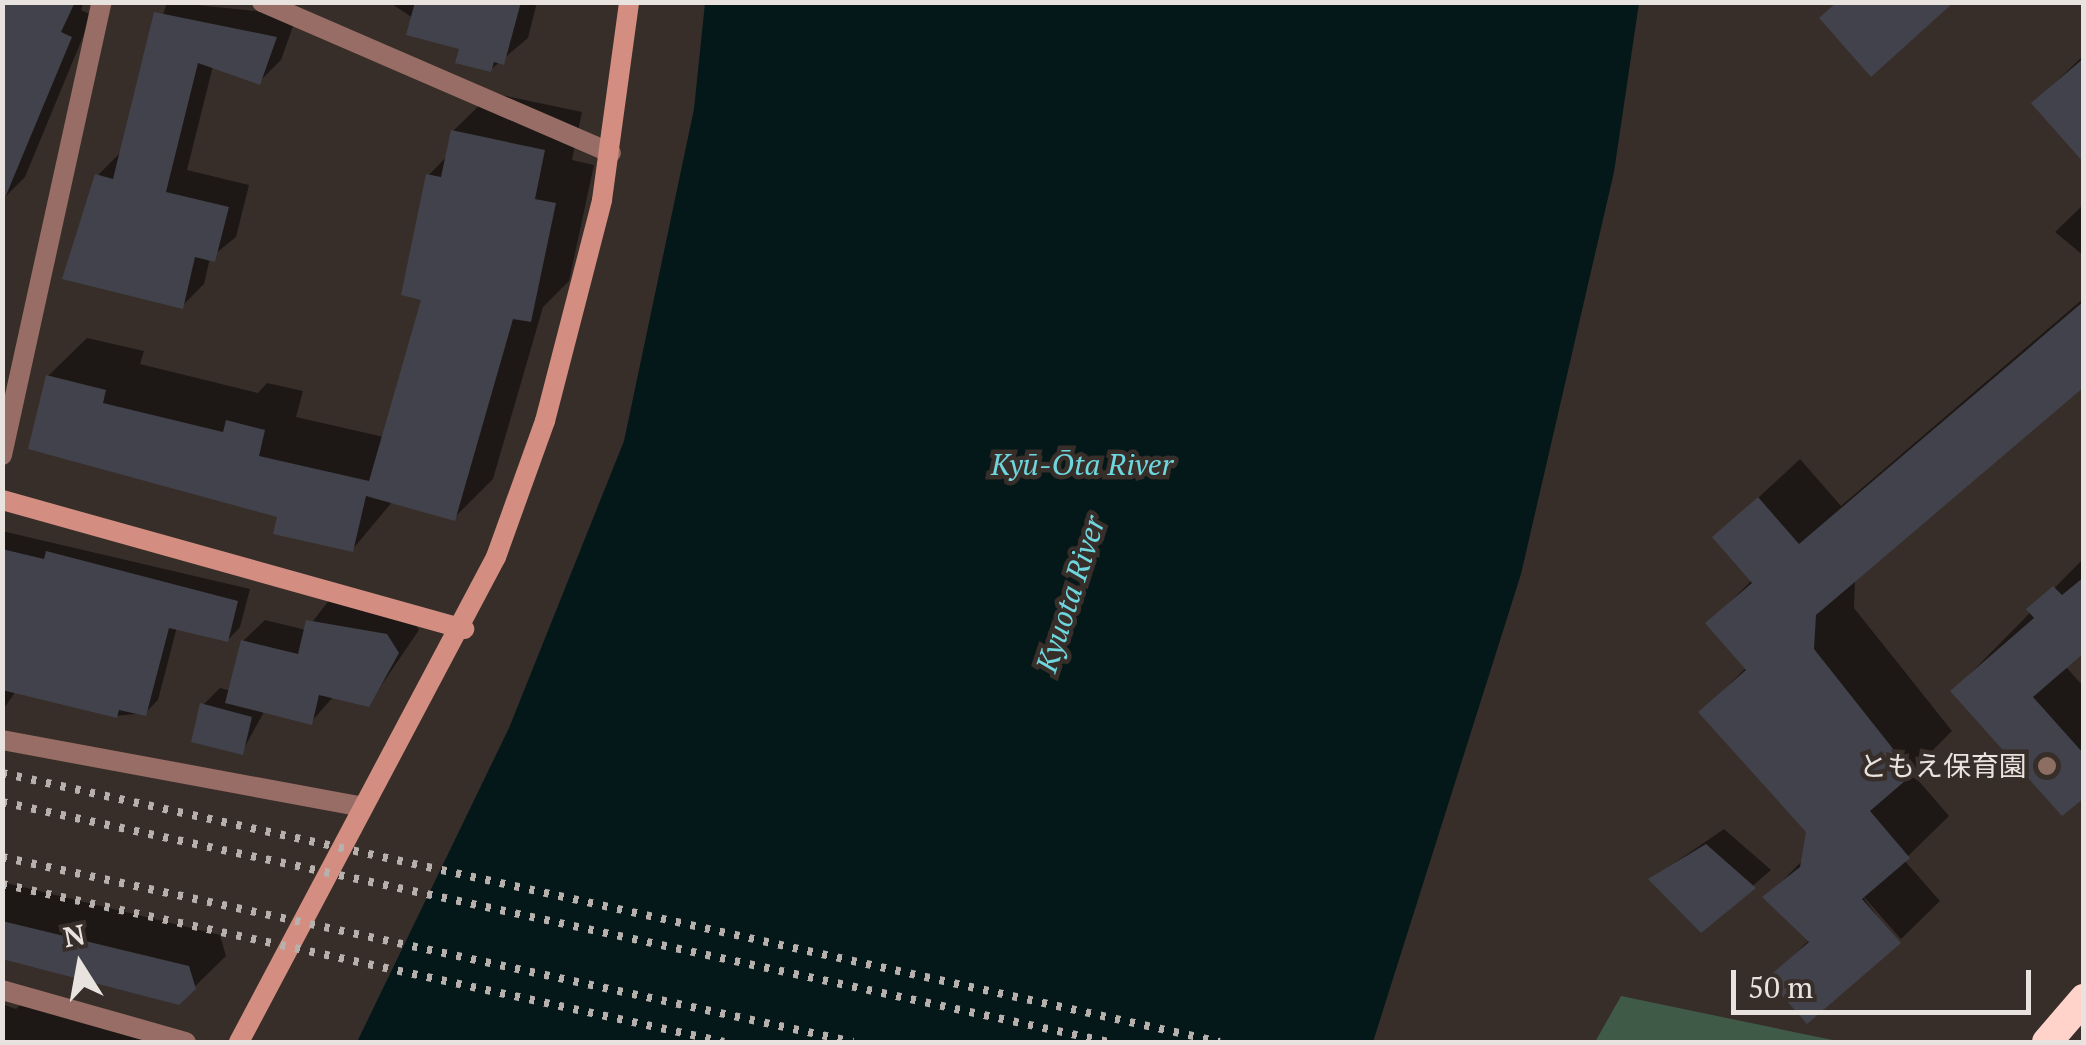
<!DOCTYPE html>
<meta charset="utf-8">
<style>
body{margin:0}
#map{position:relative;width:2086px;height:1045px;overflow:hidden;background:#372e29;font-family:"PT Serif","Noto Sans JP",serif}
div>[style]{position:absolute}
.green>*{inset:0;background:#405a48}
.water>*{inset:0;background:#041819}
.shadow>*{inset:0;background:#0007}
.building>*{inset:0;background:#41424b}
.street>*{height:20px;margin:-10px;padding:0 10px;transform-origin:10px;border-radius:10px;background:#986d65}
.secondary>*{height:20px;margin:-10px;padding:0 10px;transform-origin:10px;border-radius:10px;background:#d38e81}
.highway>*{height:30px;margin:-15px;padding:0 15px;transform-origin:15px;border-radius:15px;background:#ffd3ca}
.rail>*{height:8px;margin-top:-4px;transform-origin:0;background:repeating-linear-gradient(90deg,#b7b0ac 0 5px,transparent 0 15px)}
.dots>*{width:28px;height:28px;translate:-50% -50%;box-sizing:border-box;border:5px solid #372e29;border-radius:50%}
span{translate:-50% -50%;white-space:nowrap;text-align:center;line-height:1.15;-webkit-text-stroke:9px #372e29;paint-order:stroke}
.poi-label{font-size:28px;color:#e9e3df}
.right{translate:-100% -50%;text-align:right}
.water-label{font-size:30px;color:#6ed6de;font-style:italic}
.frame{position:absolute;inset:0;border:5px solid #e9e3df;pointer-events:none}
.north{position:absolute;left:30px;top:915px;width:100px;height:100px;-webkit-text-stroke:8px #372e29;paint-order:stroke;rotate:349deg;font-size:28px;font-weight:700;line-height:40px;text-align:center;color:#e9e3df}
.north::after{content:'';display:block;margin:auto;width:35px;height:45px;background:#e9e3df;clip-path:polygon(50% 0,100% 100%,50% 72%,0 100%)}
.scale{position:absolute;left:1731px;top:970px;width:300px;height:45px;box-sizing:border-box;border:5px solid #e9e3df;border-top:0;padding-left:12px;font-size:30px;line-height:35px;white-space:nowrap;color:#e9e3df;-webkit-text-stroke:8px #372e29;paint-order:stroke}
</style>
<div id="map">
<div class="green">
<div style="clip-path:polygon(1621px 996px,1842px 1042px,1595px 1042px)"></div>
</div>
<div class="water">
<div style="clip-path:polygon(705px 3px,1639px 3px,1614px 172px,1521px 574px,1373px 1042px,357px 1042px,509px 728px,624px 441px,694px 109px)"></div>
</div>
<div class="shadow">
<div style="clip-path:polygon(2px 2px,84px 2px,81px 10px,92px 15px,25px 177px,4px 198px)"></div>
<div style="clip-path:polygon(167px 2px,297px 15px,281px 60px,259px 82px,213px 66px,187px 170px,249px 185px,236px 237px,210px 258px,204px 284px,182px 306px,97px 176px,120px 153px)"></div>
<div style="clip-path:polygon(389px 2px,537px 2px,528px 38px,490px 70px)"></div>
<div style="clip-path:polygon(2084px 55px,2084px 159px,2034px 103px)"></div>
<div style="clip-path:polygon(492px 93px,582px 112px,572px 160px,594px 165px,569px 281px,543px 307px,493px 479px,454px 518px,393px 501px,352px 550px,48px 376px,87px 338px,144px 351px,140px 364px,258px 393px,267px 383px,303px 391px,296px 417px,384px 437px,424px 298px,429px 175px,448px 155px,453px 131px)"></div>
<div style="clip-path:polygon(2084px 204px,2084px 256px,2055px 232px)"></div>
<div style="clip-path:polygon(2084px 298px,2084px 384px,1855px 579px,1854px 608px,1952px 731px,1911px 772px,1949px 816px,1904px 860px,1940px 901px,1901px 939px,1856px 888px,1897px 942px,1771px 979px,1810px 939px,1766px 897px,1804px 859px,1808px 831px,1701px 712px,1747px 667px,1709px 623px,1752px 580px,1716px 537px,1800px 459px,1841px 506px)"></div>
<div style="clip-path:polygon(2px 531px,250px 589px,240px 627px,228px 640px,177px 627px,158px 700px,145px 713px,116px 716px,16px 691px,2px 711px)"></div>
<div style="clip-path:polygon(2084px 558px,2084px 650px,2065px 666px,2084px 687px,2084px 794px,1953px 691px)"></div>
<div style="clip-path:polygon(330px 599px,409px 613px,419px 630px,368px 705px,334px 696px,311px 722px,265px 710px,242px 752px,203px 705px,220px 688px,231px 691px,243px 641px,265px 620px,306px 630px)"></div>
<div style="clip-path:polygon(1724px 829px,1771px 870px,1701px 930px,1651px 879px)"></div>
<div style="clip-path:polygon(2px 882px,220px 935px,226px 956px,178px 1003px,2px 957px)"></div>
<div style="clip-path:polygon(27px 998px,183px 1042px,2px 1042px,2px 1004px,16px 1009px)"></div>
</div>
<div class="building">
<div style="clip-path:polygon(2px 2px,75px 2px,61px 32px,72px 37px,2px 205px)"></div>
<div style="clip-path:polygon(415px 2px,521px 2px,504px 65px,494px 62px,491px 72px,455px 63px,459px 49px,406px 35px)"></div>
<div style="clip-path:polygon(1837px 2px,1954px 2px,1871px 77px,1819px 18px)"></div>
<div style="clip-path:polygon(154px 12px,277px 37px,260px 85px,198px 63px,166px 192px,229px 207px,215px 262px,195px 257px,183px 309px,62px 279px,95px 174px,113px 179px)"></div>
<div style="clip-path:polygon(2084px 58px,2084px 163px,2031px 103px)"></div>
<div style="clip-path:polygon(451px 130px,545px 150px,535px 199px,556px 203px,531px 322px,513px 319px,455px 521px,366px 496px,353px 552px,273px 534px,277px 517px,28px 449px,46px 375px,106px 390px,103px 403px,223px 432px,226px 420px,265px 430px,259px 456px,369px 481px,421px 300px,401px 295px,426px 174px,441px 177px)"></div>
<div style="clip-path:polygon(2084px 301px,2084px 387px,1816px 615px,1814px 649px,1913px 774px,1870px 811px,1910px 858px,1862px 899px,1901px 943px,1807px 1024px,1767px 978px,1809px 942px,1762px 897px,1800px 867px,1806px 832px,1698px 712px,1746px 670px,1705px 623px,1752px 583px,1712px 537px,1758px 497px,1799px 544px)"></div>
<div style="clip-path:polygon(2px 549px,44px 559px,46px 551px,238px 601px,228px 642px,169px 628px,146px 716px,119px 710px,117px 718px,2px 690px)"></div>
<div style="clip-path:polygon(2084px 577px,2084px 653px,2033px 697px,2084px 754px,2084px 798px,2062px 816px,1950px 691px,2034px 618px,2026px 609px,2053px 586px,2062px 595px)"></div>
<div style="clip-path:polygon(306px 620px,387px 634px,399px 653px,369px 707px,319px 695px,312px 725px,225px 703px,241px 640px,298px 654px)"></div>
<div style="clip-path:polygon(200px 703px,252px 717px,243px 755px,191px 742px)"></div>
<div style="clip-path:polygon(1706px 844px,1756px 888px,1701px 933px,1648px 879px)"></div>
<div style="clip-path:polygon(2px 921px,189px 966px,196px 989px,179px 1005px,2px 959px)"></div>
</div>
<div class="street">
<div style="left:262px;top:2px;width:380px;rotate:23.4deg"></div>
<div style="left:2px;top:455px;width:464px;rotate:-77.6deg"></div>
<div style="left:2px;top:740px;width:367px;rotate:10.5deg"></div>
<div style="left:2px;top:990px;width:191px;rotate:15.8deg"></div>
</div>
<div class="secondary">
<div style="left:2px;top:500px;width:480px;rotate:15.6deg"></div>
<div style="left:239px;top:1042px;width:549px;rotate:-62.08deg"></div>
<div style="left:496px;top:557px;width:145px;rotate:-70.2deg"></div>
<div style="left:545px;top:421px;width:228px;rotate:-75.5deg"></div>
<div style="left:602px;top:200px;width:200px;rotate:-82.2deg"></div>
</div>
<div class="highway">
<div style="left:2047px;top:1042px;width:57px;rotate:-49.3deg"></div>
</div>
<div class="rail">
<div style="left:2px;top:773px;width:1247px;rotate:12.45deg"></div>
<div style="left:2px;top:802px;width:1132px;rotate:12.24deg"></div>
<div style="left:2px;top:857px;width:871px;rotate:12.26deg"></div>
<div style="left:2px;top:884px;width:739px;rotate:12.34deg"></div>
</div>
<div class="dots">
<div style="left:2047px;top:766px;background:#8d6e63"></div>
</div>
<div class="poi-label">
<span class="right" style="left:2027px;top:766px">ともえ保育園</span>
</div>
<div class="water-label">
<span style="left:1082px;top:464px">Kyū-Ōta River</span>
<span style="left:1070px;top:594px;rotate:-72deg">Kyuota River</span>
</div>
<div class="frame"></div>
<div class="north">N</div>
<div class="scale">50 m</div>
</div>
